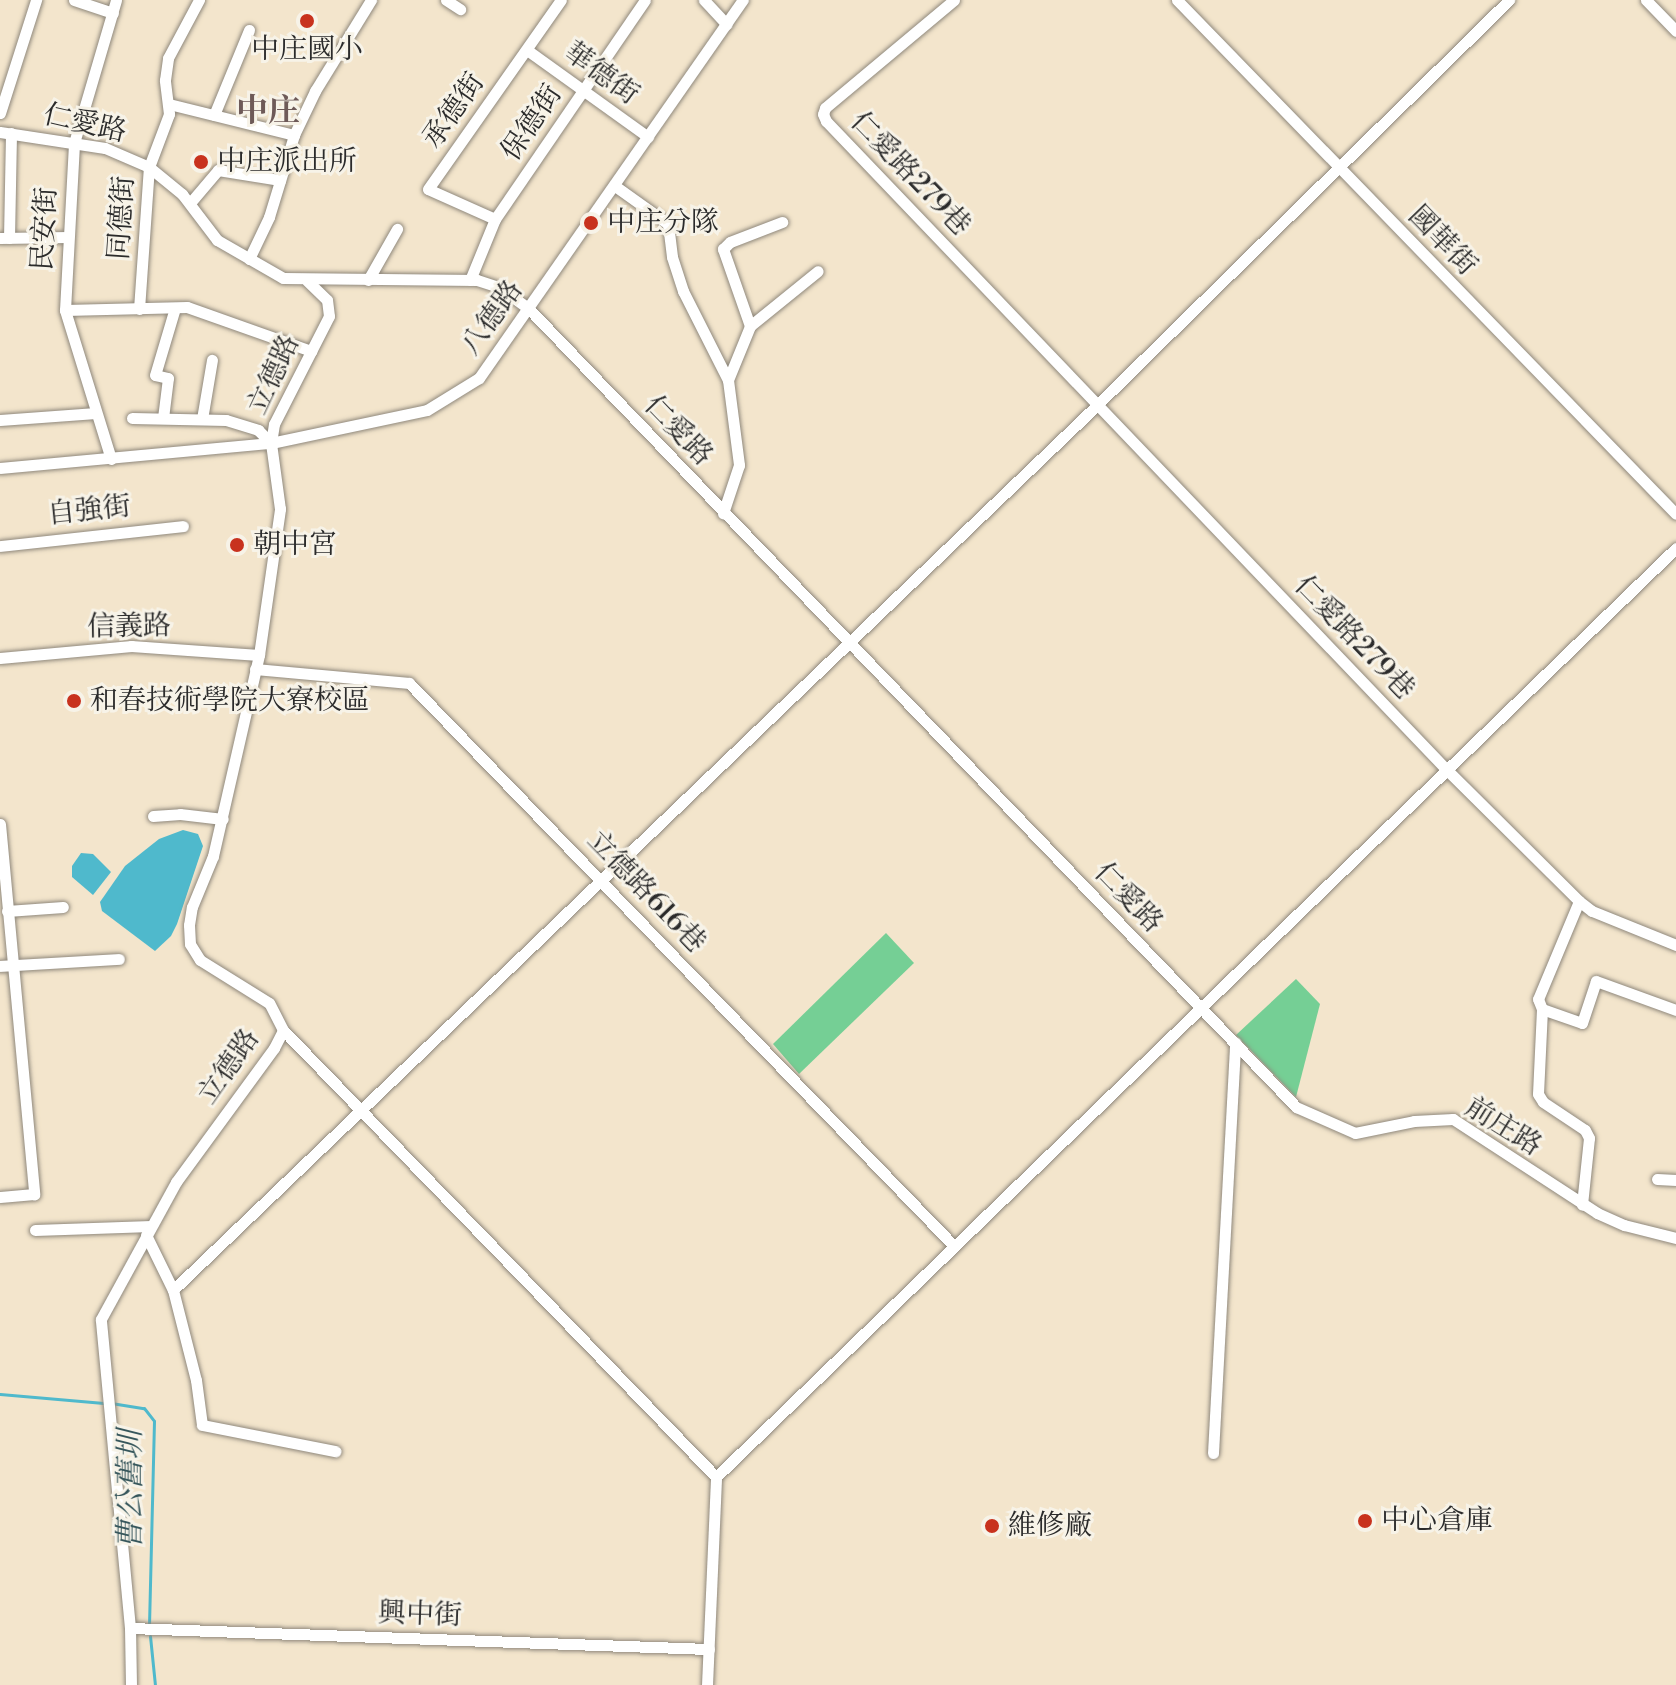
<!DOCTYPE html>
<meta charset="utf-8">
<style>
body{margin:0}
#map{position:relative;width:1676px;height:1685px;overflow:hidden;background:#f3e5cc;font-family:"Libre Bodoni","Noto Serif TC",serif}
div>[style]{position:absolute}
.green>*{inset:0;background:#75cf95}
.water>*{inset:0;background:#4fb9cc}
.stream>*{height:3px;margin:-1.5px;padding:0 1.5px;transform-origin:1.5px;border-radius:1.5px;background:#4fb9cc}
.roads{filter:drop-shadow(0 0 2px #8f887c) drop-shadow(0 0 2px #8f887c)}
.minor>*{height:11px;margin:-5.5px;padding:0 5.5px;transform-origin:5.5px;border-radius:5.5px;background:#fff}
.dots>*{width:22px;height:22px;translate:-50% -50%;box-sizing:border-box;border:4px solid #f7f3e8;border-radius:50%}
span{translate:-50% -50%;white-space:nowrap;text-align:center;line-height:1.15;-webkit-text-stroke:6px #f7f3e8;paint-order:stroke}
.poi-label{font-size:28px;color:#2b2b2b}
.left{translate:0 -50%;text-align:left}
.street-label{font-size:28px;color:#2b2b2b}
.water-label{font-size:30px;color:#36565b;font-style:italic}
.quarter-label{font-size:32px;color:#6e5a58;font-weight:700}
</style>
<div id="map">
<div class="green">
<div style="clip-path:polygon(886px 933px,914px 963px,799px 1074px,773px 1044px)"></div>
<div style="clip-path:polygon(1296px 979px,1320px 1004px,1296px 1097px,1236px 1035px)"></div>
</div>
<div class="water">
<div style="clip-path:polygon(183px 830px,198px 834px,203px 846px,177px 924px,171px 936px,155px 951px,102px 911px,100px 902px,125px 866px,159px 839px)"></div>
<div style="clip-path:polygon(81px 853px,93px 854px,111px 872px,93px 895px,72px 877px,72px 866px)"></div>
</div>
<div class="stream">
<div style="left:0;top:1394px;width:104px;rotate:4.9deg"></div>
<div style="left:111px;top:1403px;width:33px;rotate:9deg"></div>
<div style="left:144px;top:1408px;width:16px;rotate:52deg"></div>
<div style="left:154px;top:1421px;width:202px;rotate:91.4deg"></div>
<div style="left:150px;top:1636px;width:49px;rotate:84.2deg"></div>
</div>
<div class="roads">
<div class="minor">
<div style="left:74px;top:0;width:41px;rotate:18.4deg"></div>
<div style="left:446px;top:0;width:17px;rotate:33deg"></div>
<div style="left:704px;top:0;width:33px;rotate:47deg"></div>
<div style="left:954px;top:0;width:168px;rotate:140.1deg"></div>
<div style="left:825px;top:108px;width:6px;rotate:108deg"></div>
<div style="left:823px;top:114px;width:8px;rotate:67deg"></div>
<div style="left:826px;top:121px;width:895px;rotate:46.27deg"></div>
<div style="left:1445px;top:768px;width:189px;rotate:44.8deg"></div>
<div style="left:1579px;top:901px;width:16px;rotate:38deg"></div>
<div style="left:1592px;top:911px;width:91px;rotate:22deg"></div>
<div style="left:1177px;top:0;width:716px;rotate:45.85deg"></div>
<div style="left:1646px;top:0;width:43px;rotate:45.9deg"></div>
<div style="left:527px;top:50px;width:149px;rotate:35.7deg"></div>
<div style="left:169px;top:104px;width:129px;rotate:13.9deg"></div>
<div style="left:0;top:113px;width:119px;rotate:-72.3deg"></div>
<div style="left:214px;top:115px;width:92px;rotate:-67.6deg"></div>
<div style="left:0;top:132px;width:106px;rotate:8.7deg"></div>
<div style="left:105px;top:148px;width:48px;rotate:23.4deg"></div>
<div style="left:149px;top:167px;width:43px;rotate:39.3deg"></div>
<div style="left:182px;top:194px;width:58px;rotate:52.7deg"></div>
<div style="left:217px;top:240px;width:76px;rotate:29.9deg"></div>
<div style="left:283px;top:278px;width:194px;rotate:0.6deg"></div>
<div style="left:477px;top:280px;width:23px;rotate:18deg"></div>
<div style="left:499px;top:287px;width:37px;rotate:36deg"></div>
<div style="left:529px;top:309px;width:1107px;rotate:46.13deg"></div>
<div style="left:1296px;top:1107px;width:64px;rotate:23.8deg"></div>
<div style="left:1355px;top:1133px;width:60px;rotate:-11.5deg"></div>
<div style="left:1414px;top:1121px;width:39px;rotate:-3deg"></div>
<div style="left:1453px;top:1119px;width:172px;rotate:33.1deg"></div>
<div style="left:1597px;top:1213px;width:30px;rotate:24deg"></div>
<div style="left:1624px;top:1225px;width:54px;rotate:14deg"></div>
<div style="left:615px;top:186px;width:65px;rotate:35.6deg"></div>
<div style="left:668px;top:224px;width:33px;rotate:83deg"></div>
<div style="left:672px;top:257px;width:36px;rotate:72deg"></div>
<div style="left:683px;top:291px;width:100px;rotate:63.2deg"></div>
<div style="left:728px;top:380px;width:86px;rotate:82.6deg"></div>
<div style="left:739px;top:465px;width:51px;rotate:108.4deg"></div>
<div style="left:190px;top:203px;width:43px;rotate:-49.7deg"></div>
<div style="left:218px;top:170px;width:63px;rotate:9.2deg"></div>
<div style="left:495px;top:219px;width:73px;rotate:-155.9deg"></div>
<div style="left:428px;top:189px;width:231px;rotate:-54.9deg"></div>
<div style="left:0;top:238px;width:68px;rotate:-0.8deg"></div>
<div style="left:9px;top:238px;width:105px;rotate:-88.9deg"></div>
<div style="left:249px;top:259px;width:47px;rotate:-64.5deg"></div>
<div style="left:269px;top:217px;width:86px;rotate:-73deg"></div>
<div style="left:294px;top:135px;width:49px;rotate:-64.5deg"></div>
<div style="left:315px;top:91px;width:107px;rotate:-58.4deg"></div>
<div style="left:368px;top:280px;width:59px;rotate:-60.4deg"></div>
<div style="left:470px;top:280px;width:66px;rotate:-67.7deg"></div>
<div style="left:495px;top:219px;width:265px;rotate:-55.6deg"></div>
<div style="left:139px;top:309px;width:142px;rotate:-86deg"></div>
<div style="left:149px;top:167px;width:57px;rotate:-69.3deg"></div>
<div style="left:169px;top:114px;width:34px;rotate:-97deg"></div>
<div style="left:165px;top:80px;width:22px;rotate:-82deg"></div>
<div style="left:168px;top:58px;width:66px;rotate:-61.9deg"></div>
<div style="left:65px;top:310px;width:122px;rotate:-1.4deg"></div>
<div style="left:187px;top:307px;width:132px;rotate:19.5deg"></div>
<div style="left:750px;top:326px;width:82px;rotate:-109.3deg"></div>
<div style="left:723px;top:249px;width:10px;rotate:-45deg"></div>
<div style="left:730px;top:242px;width:56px;rotate:-21deg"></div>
<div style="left:728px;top:380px;width:58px;rotate:-67.8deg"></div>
<div style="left:750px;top:326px;width:87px;rotate:-39deg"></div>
<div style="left:132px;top:418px;width:94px;rotate:1.2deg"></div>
<div style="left:226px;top:420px;width:34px;rotate:17deg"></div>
<div style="left:258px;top:430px;width:18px;rotate:45deg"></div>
<div style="left:163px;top:418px;width:40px;rotate:-82.9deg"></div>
<div style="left:168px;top:378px;width:13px;rotate:-167deg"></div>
<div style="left:155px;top:375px;width:70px;rotate:-73.4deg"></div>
<div style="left:202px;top:419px;width:60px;rotate:-80.4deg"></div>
<div style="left:0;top:420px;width:96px;rotate:-4.2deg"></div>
<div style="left:111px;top:459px;width:156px;rotate:-107.2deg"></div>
<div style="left:65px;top:310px;width:167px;rotate:-86.9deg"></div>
<div style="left:74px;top:143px;width:149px;rotate:-73.6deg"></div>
<div style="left:0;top:468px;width:272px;rotate:-5.3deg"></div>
<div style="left:271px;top:443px;width:159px;rotate:-11.9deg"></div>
<div style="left:427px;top:410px;width:61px;rotate:-31.6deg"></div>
<div style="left:479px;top:378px;width:461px;rotate:-55.1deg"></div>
<div style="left:0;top:546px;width:184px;rotate:-6.2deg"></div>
<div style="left:0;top:658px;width:132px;rotate:-5.2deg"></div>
<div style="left:131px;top:646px;width:128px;rotate:4deg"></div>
<div style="left:255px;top:669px;width:155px;rotate:5.2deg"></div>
<div style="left:409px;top:683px;width:784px;rotate:45.93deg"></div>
<div style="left:153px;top:816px;width:27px;rotate:-4deg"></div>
<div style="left:180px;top:814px;width:43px;rotate:6.6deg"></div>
<div style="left:0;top:824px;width:372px;rotate:84.7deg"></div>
<div style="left:34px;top:1194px;width:34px;rotate:175deg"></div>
<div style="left:1579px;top:901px;width:106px;rotate:112.7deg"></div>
<div style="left:1538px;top:999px;width:11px;rotate:68deg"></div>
<div style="left:1542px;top:1009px;width:85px;rotate:92.7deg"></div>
<div style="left:1538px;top:1094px;width:9px;rotate:58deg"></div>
<div style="left:1543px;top:1102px;width:50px;rotate:33.7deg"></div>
<div style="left:1585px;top:1130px;width:9px;rotate:63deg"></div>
<div style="left:1589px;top:1138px;width:67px;rotate:96deg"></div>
<div style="left:7px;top:911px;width:56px;rotate:-4.1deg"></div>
<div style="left:0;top:966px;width:119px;rotate:-3.4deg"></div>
<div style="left:1542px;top:1009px;width:42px;rotate:19.3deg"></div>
<div style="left:1582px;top:1023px;width:44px;rotate:-71.6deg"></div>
<div style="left:1596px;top:981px;width:85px;rotate:19.9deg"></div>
<div style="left:283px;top:1030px;width:622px;rotate:45.91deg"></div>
<div style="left:1657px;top:1179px;width:19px;rotate:3deg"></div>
<div style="left:35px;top:1230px;width:116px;rotate:-2deg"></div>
<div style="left:146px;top:1235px;width:61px;rotate:63.9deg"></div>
<div style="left:173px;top:1290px;width:93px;rotate:75.7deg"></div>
<div style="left:196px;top:1380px;width:45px;rotate:82.4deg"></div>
<div style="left:202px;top:1425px;width:136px;rotate:11.1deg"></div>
<div style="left:173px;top:1290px;width:1279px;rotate:-43.76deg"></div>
<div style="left:1097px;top:405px;width:578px;rotate:-44.51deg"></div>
<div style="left:1213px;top:1453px;width:411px;rotate:-86.9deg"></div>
<div style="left:130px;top:1628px;width:579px;rotate:2.08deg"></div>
<div style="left:131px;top:1685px;width:57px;rotate:-91deg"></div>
<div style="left:130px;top:1628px;width:310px;rotate:-95.4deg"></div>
<div style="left:101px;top:1319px;width:156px;rotate:-61.3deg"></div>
<div style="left:176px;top:1182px;width:166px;rotate:-53.8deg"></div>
<div style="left:274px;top:1048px;width:20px;rotate:-63deg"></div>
<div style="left:283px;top:1030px;width:30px;rotate:-117deg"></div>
<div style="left:269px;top:1003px;width:81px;rotate:-148.1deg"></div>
<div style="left:200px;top:960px;width:19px;rotate:-122deg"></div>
<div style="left:190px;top:944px;width:19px;rotate:-93deg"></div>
<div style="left:189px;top:925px;width:18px;rotate:-81deg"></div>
<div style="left:192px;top:907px;width:55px;rotate:-67.6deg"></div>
<div style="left:213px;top:856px;width:206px;rotate:-77.1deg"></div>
<div style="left:259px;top:655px;width:148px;rotate:-81.8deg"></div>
<div style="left:280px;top:509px;width:67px;rotate:-97.8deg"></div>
<div style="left:271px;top:443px;width:19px;rotate:-81deg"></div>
<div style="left:274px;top:424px;width:121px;rotate:-63deg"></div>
<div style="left:329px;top:316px;width:16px;rotate:-97deg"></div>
<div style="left:327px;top:300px;width:28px;rotate:-136deg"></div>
<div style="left:707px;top:1685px;width:208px;rotate:-87.5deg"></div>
<div style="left:716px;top:1477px;width:1336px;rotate:-44.06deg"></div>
</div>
</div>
<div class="dots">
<div style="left:307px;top:21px;background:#c8321e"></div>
<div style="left:201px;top:162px;background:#c8321e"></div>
<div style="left:591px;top:223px;background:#c8321e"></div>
<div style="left:237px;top:545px;background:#c8321e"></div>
<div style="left:74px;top:701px;background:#c8321e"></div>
<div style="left:1365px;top:1521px;background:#c8321e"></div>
<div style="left:992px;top:1526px;background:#c8321e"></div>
</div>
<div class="poi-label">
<span style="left:307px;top:50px">中庄國小</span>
<span class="left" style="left:217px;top:162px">中庄派出所</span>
<span class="left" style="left:607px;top:223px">中庄分隊</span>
<span class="left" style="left:253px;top:545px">朝中宮</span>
<span class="left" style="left:90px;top:701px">和春技術學院大寮校區</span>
<span class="left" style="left:1381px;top:1521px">中心倉庫</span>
<span class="left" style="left:1008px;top:1526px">維修廠</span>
</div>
<div class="street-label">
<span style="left:601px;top:74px;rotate:36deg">華德街</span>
<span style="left:454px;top:111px;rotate:-55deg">承德街</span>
<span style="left:532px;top:123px;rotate:-56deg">保德街</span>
<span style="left:85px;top:124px;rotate:13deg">仁愛路</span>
<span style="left:910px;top:174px;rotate:46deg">仁愛路279巷</span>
<span style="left:122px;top:218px;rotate:-86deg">同德街</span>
<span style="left:45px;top:229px;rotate:-87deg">民安街</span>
<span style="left:1442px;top:241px;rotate:46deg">國華街</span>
<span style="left:492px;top:318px;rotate:-54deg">八德路</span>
<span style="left:274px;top:375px;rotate:-65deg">立德路</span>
<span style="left:678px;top:431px;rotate:46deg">仁愛路</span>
<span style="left:89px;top:511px;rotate:-6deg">自強街</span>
<span style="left:129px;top:627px;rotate:-1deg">信義路</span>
<span style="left:1354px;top:638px;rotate:46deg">仁愛路279巷</span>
<span style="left:646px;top:892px;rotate:46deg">立德路616巷</span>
<span style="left:1128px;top:898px;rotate:46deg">仁愛路</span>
<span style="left:229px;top:1067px;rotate:-55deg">立德路</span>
<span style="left:1503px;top:1127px;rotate:32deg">前庄路</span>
<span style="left:420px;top:1615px;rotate:2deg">興中街</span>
</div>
<div class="water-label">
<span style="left:131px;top:1490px;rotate:-90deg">曹公舊圳</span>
</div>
<div class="quarter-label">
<span style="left:268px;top:111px">中庄</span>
</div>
</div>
